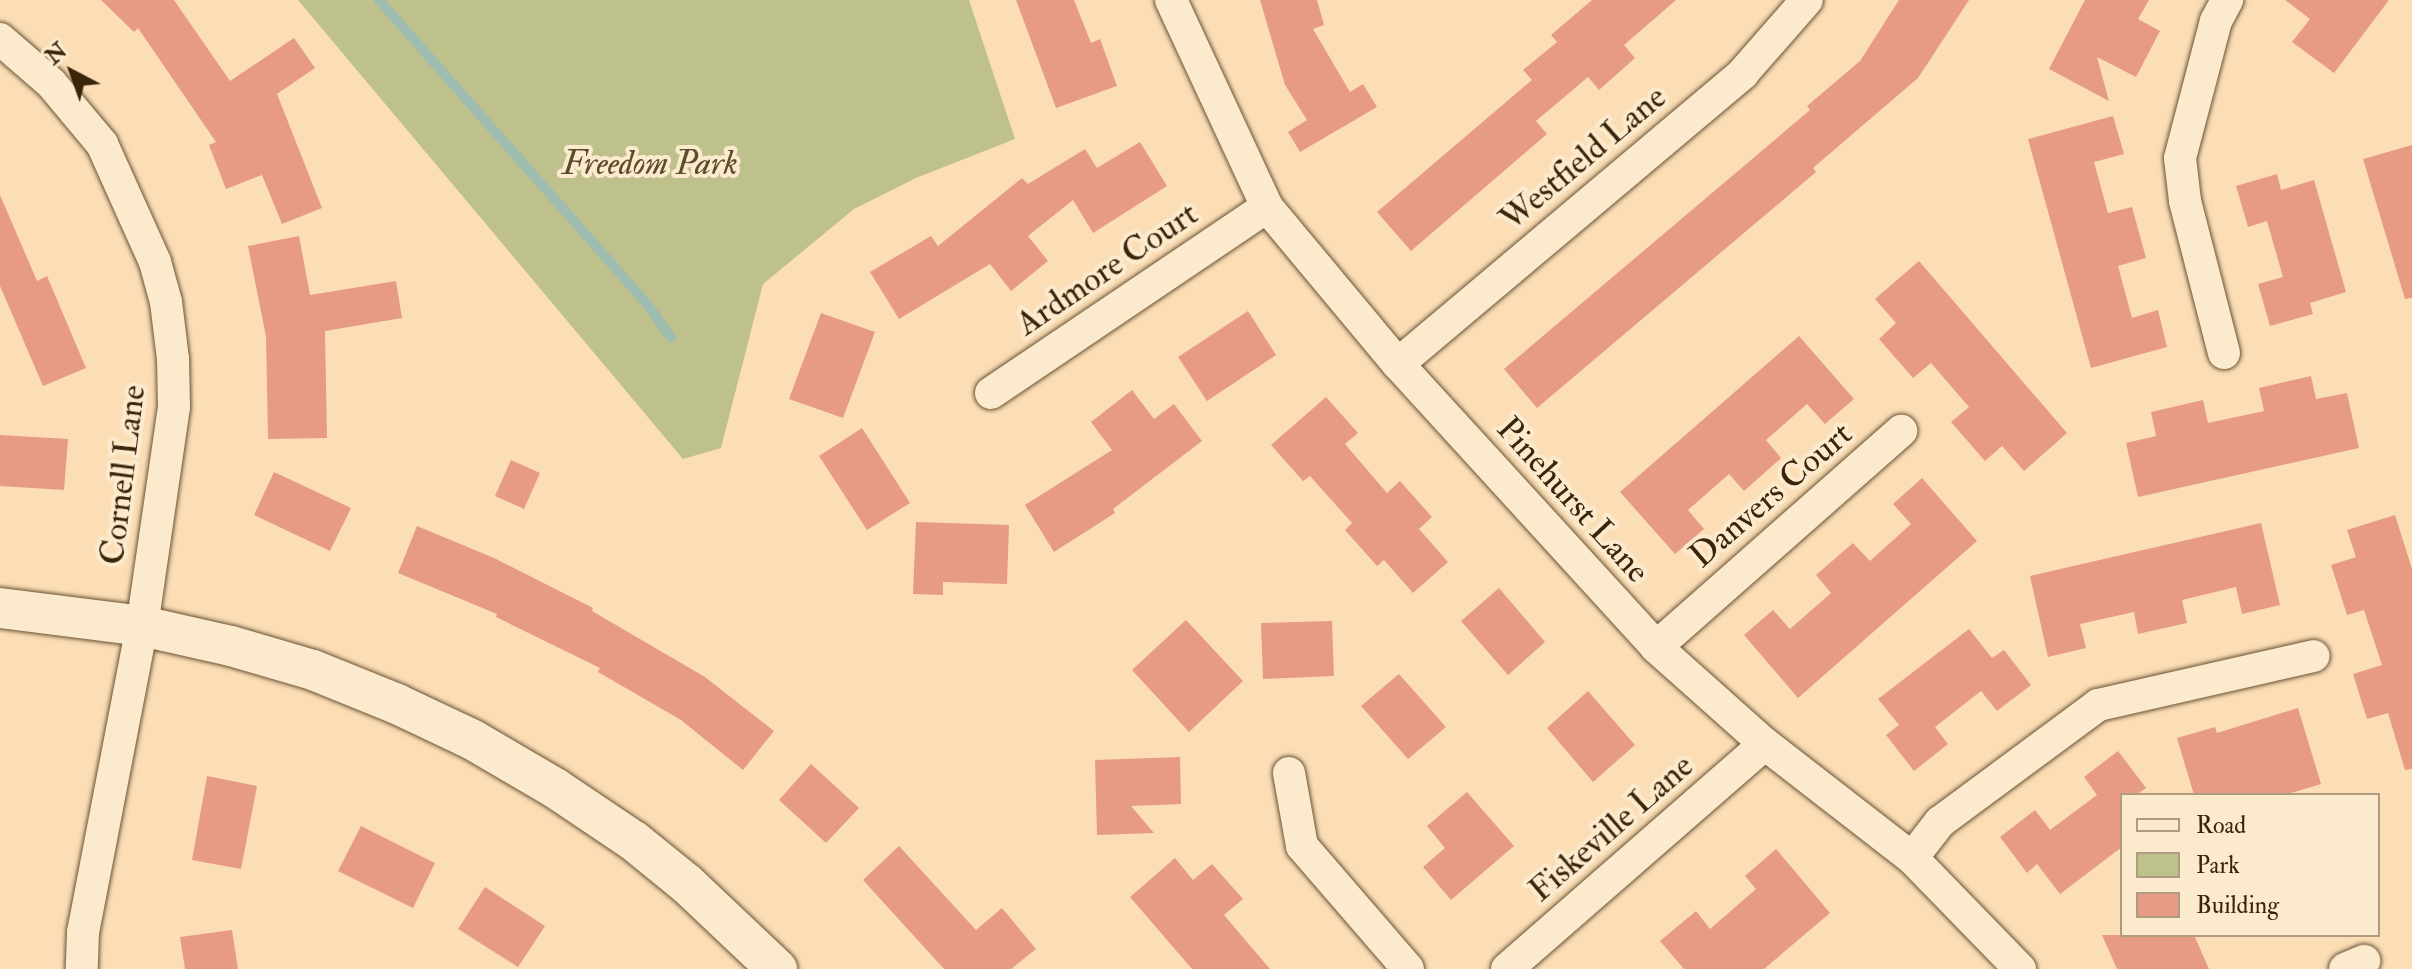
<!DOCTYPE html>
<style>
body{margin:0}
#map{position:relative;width:2412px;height:969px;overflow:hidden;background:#fbdeb5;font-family:"IM FELL Double Pica",serif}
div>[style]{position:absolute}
.green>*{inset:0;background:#bfc18d}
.stream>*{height:10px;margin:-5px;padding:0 5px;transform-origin:5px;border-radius:5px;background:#9fbcb0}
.building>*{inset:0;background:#e79b84}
.roads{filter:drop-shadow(0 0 2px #6a5335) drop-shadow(0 0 2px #6a5335)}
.minor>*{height:32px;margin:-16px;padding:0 16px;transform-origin:16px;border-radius:16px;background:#fceacf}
.tertiary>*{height:40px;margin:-20px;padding:0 20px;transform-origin:20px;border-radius:20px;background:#fceacf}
span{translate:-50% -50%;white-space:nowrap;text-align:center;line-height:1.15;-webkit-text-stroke:8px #fceacf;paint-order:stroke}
.street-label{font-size:34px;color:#3a250a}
.park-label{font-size:34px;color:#5b4c2b;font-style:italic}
.legend{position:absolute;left:2120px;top:793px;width:260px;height:144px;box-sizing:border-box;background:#fceacf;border:2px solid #ae9b80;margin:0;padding:10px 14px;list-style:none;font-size:24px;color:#3a250a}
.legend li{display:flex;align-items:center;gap:16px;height:40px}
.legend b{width:40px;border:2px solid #ae9b80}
.north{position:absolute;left:32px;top:32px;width:80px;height:80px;-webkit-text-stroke:6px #fceacf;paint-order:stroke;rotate:319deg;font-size:22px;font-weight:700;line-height:32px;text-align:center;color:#3a250a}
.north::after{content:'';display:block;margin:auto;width:28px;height:36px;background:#3a250a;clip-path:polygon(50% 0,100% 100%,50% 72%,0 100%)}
</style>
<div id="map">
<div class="green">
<div style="clip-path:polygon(298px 0,969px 0,1015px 139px,916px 178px,854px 209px,763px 284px,721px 448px,683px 459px)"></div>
</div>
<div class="stream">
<div style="left:379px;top:0;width:407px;rotate:48.6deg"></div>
<div style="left:648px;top:305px;width:40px;rotate:55.1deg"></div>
</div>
<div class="building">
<div style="clip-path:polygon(101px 0,174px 0,230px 81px,294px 38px,315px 68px,277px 94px,322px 208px,282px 224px,262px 175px,226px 189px,209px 145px,216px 142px,138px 28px,134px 32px)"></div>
<div style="clip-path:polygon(1016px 0,1074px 0,1091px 43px,1100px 39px,1117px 86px,1056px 108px)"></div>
<div style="clip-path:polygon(1260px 0,1317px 0,1324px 25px,1313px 29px,1350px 92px,1363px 84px,1377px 107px,1300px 152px,1288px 132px,1307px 120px,1285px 85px)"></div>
<div style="clip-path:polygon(1592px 0,1676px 0,1624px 45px,1635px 58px,1599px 90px,1588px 77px,1536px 121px,1547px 134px,1411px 251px,1377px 212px,1532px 80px,1523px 70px,1557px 42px,1551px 35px)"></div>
<div style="clip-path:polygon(1899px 0,1969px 0,1918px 78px,1813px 168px,1816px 172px,1537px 408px,1504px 369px,1810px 110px,1807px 106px,1860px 61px)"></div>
<div style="clip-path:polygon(2085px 0,2149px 0,2138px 19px,2160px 31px,2136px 77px,2097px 57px,2109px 101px,2049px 69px)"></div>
<div style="clip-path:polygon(2285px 0,2389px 0,2334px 73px,2292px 42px,2310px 19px)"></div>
<div style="clip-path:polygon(2113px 116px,2124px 154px,2094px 162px,2108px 213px,2132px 207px,2146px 258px,2118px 266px,2132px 318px,2158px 310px,2167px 347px,2091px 368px,2028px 139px)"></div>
<div style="clip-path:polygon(1140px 142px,1167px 186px,1093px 233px,1073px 200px,1028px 236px,1048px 261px,1011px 291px,990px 264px,899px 319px,870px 272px,931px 236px,938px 246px,1022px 178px,1028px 184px,1085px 149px,1097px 168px)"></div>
<div style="clip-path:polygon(2412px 145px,2412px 298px,2405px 299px,2363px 159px)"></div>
<div style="clip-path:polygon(2277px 174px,2281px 190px,2314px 180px,2346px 292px,2310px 303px,2313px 314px,2270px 326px,2258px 284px,2283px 277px,2267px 221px,2248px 227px,2236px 186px)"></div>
<div style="clip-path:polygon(0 195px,37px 281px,47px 276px,86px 368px,43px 386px,0 286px)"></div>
<div style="clip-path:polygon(299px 236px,310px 295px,396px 281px,402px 318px,325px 331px,327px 438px,268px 439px,266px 337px,248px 246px)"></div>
<div style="clip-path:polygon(1919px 261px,2067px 433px,2024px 471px,2002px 446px,1985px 461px,1951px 422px,1969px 407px,1931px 363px,1913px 378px,1879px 339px,1896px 323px,1875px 299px)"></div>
<div style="clip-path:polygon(1248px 311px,1276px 355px,1207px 401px,1178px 357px)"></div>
<div style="clip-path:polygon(821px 313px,875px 332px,843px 418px,789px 399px)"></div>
<div style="clip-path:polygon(1799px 336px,1854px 399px,1825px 424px,1807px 404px,1766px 440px,1781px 458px,1744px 491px,1729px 474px,1688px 510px,1704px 529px,1675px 554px,1620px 492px)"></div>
<div style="clip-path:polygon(2311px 376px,2316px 399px,2347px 393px,2359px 448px,2138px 497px,2126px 443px,2156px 436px,2151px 412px,2203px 400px,2208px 423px,2264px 411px,2259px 388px)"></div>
<div style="clip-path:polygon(1132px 390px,1154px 419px,1174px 404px,1202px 441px,1113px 509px,1115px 513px,1054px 552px,1025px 505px,1112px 450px,1091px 422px)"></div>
<div style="clip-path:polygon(1326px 397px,1358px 433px,1345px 444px,1387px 493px,1400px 481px,1432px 517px,1419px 529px,1448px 562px,1413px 593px,1384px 560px,1377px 566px,1345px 530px,1352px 523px,1310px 476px,1303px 481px,1271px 445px)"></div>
<div style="clip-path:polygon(862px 428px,910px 503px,867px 530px,819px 456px)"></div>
<div style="clip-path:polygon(0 435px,68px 439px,64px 490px,0 486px)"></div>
<div style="clip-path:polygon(511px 460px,540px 473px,524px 509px,495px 496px)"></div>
<div style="clip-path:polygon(274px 472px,351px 508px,330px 551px,254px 515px)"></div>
<div style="clip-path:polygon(1922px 478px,1977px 541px,1798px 698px,1744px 635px,1773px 610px,1790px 629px,1831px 593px,1816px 575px,1853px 543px,1870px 561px,1911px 524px,1893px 504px)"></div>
<div style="clip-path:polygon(2395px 515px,2412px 569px,2412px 769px,2405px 770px,2388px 713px,2367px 719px,2353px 674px,2382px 665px,2364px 610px,2347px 615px,2331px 565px,2356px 557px,2347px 530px)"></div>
<div style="clip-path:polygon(916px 522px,1009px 525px,1007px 584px,943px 582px,943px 595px,913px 594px)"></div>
<div style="clip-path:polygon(2261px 523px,2280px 605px,2242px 614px,2236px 587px,2182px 600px,2187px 623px,2138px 634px,2134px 612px,2080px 624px,2086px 648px,2048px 657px,2030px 576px)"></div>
<div style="clip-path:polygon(417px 526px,494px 558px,593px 608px,592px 611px,705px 677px,774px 731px,743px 770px,681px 720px,598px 672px,600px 668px,496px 617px,497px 614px,398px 573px)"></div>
<div style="clip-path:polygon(1499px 588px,1545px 642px,1508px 675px,1461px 621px)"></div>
<div style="clip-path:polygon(1186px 620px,1243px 681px,1189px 732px,1132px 670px)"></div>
<div style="clip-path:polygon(1332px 621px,1334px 676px,1263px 679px,1261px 623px)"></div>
<div style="clip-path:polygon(1969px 629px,1992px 658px,2004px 650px,2031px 685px,1997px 711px,1981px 691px,1935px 727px,1948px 744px,1914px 771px,1886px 735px,1899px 725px,1878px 699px)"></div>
<div style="clip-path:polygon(1399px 674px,1446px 727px,1408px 759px,1361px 706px)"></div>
<div style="clip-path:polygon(1588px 691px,1635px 745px,1593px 782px,1547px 728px)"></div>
<div style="clip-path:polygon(2298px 708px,2321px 784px,2284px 795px,2194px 795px,2177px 738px,2215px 727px,2217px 733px)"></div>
<div style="clip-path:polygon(2118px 751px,2146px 788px,2136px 795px,2122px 795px,2122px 847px,2060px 894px,2037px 864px,2027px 873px,2000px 837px,2035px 810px,2050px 830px,2097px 795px,2084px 777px)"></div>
<div style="clip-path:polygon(1180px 757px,1181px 804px,1131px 806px,1154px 833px,1097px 835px,1095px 760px)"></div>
<div style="clip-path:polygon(811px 764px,859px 808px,826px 843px,779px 800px)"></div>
<div style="clip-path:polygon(207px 776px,257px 786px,241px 869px,192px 860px)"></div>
<div style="clip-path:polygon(1467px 792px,1514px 846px,1451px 900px,1423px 867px,1445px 848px,1427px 826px)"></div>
<div style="clip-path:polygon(361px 826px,435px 863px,413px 908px,338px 871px)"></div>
<div style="clip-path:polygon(899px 846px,976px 930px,1002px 908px,1036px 949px,1011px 969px,944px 969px,863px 880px)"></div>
<div style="clip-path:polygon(1776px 849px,1830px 913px,1764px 969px,1684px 969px,1660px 941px,1696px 911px,1710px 929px,1756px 889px,1745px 876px)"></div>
<div style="clip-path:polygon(1175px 858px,1193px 880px,1212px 864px,1243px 899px,1224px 915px,1270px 969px,1192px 969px,1130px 897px)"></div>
<div style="clip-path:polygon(485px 887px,545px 926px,518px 967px,458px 929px)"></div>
<div style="clip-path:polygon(232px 930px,238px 969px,185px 969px,180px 937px)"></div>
<div style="clip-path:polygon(2102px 935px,2194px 935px,2209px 969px,2117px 969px)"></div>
</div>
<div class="roads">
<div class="minor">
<div style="left:1171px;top:0;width:228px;rotate:65.1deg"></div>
<div style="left:1267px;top:207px;width:204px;rotate:50.2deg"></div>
<div style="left:1398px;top:364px;width:383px;rotate:47.6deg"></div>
<div style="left:1656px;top:647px;width:146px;rotate:41.7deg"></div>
<div style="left:1765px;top:744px;width:186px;rotate:37.8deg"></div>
<div style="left:1912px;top:858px;width:155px;rotate:45.8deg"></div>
<div style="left:0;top:39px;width:67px;rotate:40.8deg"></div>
<div style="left:51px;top:83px;width:80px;rotate:50.1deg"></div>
<div style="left:102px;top:144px;width:129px;rotate:65.8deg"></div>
<div style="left:155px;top:262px;width:41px;rotate:74.6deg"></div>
<div style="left:166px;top:302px;width:57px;rotate:83deg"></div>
<div style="left:173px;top:359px;width:48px;rotate:88.8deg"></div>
<div style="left:174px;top:407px;width:221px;rotate:98.3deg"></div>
<div style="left:142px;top:626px;width:312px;rotate:100.9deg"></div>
<div style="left:83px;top:932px;width:37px;rotate:92deg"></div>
<div style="left:2224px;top:353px;width:157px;rotate:-104.4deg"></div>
<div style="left:2185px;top:201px;width:43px;rotate:-96.6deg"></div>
<div style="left:2180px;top:158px;width:142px;rotate:-75.3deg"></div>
<div style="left:2216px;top:21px;width:24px;rotate:-62deg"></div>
<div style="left:1398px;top:364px;width:451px;rotate:-40.1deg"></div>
<div style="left:1743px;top:73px;width:97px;rotate:-48.8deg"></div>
<div style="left:991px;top:393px;width:333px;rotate:-34deg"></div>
<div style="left:1656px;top:647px;width:327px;rotate:-41.4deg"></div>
<div style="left:1289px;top:773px;width:74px;rotate:79.9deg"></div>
<div style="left:1302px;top:846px;width:162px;rotate:49.2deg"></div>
<div style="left:1912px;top:858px;width:46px;rotate:-52.1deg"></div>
<div style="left:1940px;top:822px;width:197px;rotate:-36.5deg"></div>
<div style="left:2098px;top:705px;width:221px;rotate:-12.8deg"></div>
<div style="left:1507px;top:969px;width:342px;rotate:-41.1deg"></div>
<div style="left:2345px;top:969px;width:21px;rotate:-23deg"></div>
</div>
<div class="tertiary">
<div style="left:0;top:608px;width:143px;rotate:7.2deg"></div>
<div style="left:142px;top:626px;width:91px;rotate:12.7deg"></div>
<div style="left:231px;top:646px;width:85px;rotate:16.3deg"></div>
<div style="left:313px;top:670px;width:91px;rotate:22deg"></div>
<div style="left:397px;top:704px;width:84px;rotate:25.3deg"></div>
<div style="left:473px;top:740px;width:95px;rotate:30.3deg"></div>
<div style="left:555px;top:788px;width:95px;rotate:33.9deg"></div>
<div style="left:634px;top:841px;width:68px;rotate:39.1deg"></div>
<div style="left:687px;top:884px;width:124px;rotate:43.4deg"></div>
</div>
</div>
<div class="street-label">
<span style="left:1583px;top:158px;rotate:-40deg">Westfield Lane</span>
<span style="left:1107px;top:269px;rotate:-34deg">Ardmore Court</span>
<span style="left:123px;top:475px;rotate:-83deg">Cornell Lane</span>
<span style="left:1771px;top:495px;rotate:-41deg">Danvers Court</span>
<span style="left:1573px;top:500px;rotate:48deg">Pinehurst Lane</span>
<span style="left:1611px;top:828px;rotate:-41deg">Fiskeville Lane</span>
</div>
<div class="park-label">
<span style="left:650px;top:164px">Freedom Park</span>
</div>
<ul class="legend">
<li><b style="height:10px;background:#fceacf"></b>Road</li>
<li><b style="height:22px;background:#bfc18d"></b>Park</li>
<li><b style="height:22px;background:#e79b84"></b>Building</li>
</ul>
<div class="north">N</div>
</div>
